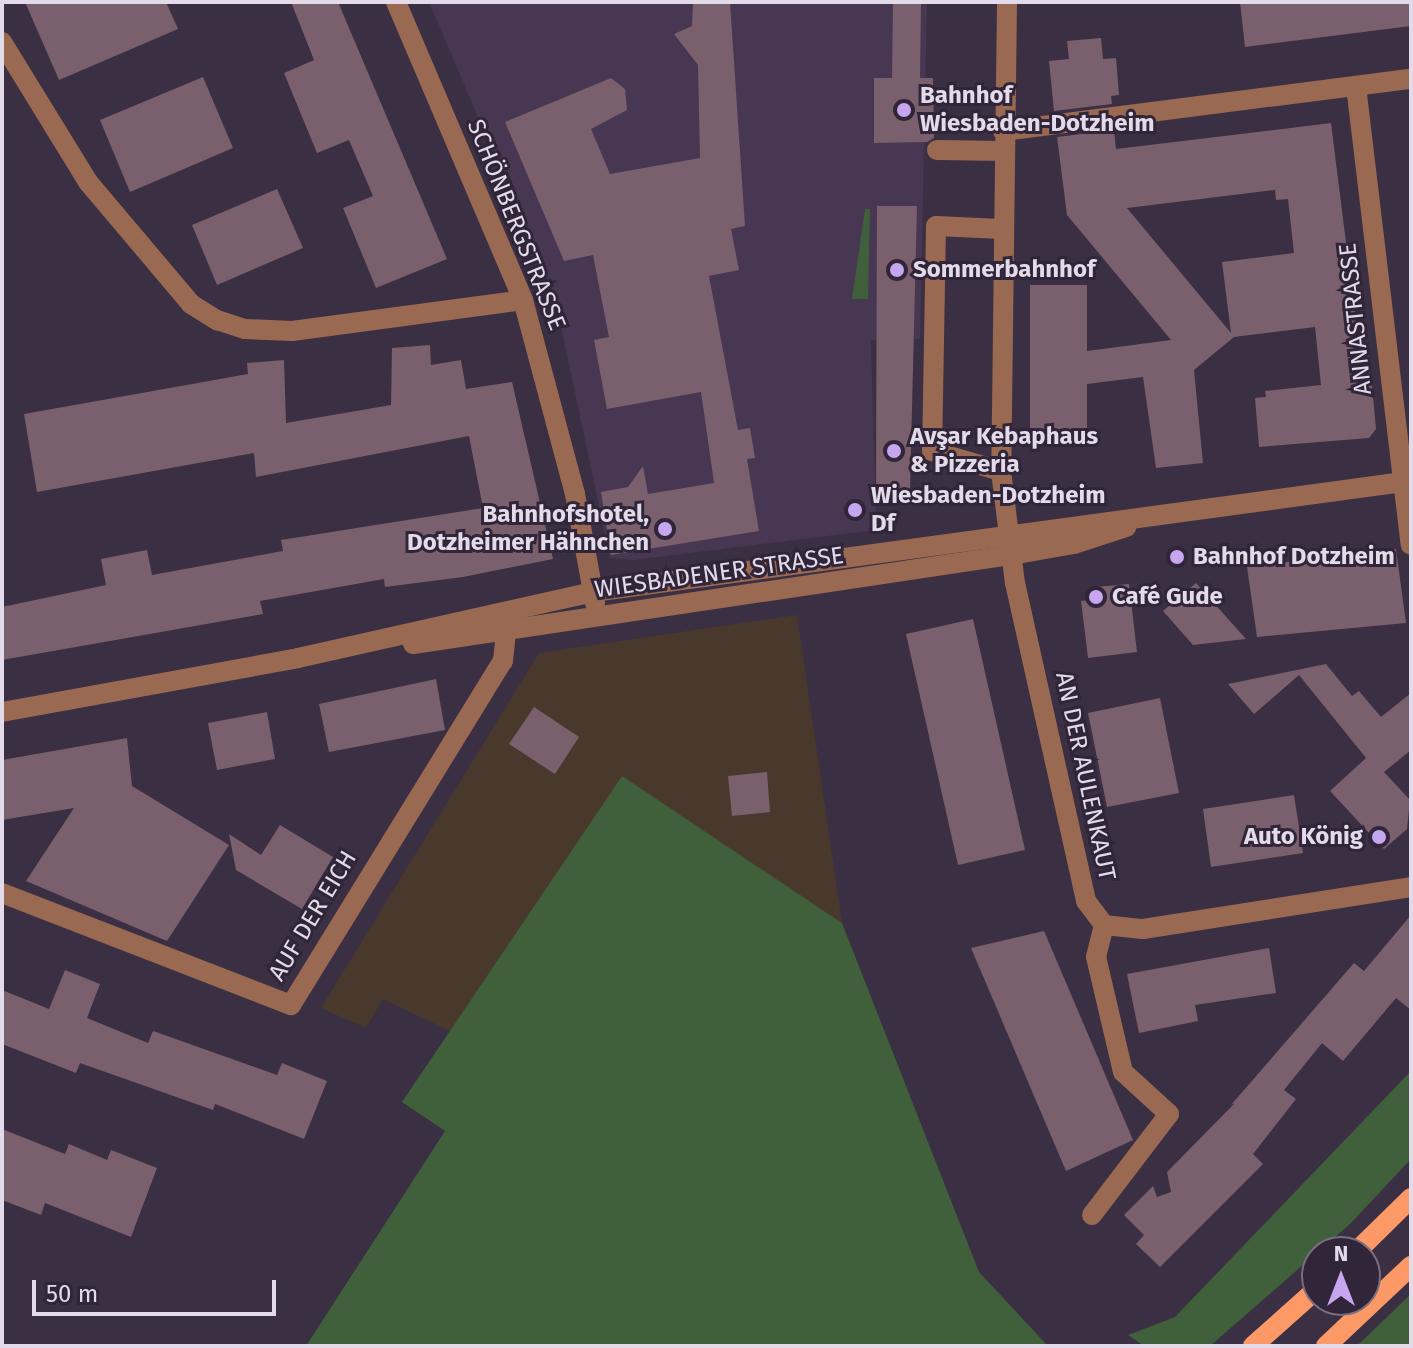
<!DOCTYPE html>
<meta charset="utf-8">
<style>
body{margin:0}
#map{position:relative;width:1413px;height:1348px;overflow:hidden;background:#3b2f44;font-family:"Fira Sans",sans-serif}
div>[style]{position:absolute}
.built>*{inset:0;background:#473752}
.industrial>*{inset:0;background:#49392d}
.green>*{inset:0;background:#3f603a}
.building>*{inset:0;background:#7a5f6c}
.minor>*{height:20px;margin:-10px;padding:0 10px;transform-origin:10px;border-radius:10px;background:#9a6951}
.major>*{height:20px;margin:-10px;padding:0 10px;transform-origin:10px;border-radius:10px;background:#fd9967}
.dots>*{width:22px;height:22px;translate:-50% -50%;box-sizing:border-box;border:4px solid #312539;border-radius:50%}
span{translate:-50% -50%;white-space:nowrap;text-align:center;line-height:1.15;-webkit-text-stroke:6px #312539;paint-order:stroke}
.poi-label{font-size:24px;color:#e3dbe9;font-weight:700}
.left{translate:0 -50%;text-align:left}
.right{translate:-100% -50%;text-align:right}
.street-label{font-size:24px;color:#e3dbe9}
.frame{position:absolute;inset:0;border:4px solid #e3dbe9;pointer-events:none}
.north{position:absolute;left:1301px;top:1236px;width:80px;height:80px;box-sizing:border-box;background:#312539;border:2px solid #786e7f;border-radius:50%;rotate:0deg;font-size:22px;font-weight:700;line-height:32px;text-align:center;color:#e3dbe9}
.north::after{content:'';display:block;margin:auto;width:28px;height:36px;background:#c7a6f0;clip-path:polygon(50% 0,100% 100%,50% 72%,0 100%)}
.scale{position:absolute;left:32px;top:1280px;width:244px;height:36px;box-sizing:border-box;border:4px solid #e3dbe9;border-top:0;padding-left:10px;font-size:24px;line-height:28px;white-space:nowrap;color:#e3dbe9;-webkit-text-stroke:6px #312539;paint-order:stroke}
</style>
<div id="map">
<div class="built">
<div style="clip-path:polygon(429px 2px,927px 2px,920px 339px,871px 340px,876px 530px,633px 560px,610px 558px,555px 298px)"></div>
</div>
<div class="industrial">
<div style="clip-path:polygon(797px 615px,842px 923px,622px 777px,450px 1031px,383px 999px,366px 1028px,321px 1008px,539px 653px)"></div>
</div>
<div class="green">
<div style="clip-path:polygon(865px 209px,870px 209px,868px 299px,852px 299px)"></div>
<div style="clip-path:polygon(622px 776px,842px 923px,979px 1272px,1048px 1346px,306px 1346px,445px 1131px,402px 1102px)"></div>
<div style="clip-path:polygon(1411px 1071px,1411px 1159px,1350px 1224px,1210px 1346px,1144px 1346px,1128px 1335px,1175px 1317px)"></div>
<div style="clip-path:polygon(1411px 1294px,1411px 1346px,1356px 1346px,1361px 1342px)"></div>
</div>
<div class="building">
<div style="clip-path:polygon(25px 2px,166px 2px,178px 29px,59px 80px)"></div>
<div style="clip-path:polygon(291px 2px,338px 2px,447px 259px,376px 288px,343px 208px,373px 196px,349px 140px,317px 153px,284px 73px,314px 60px)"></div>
<div style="clip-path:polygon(693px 2px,730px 2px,745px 226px,731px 229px,739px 270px,709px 276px,738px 430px,750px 428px,755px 458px,747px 459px,759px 531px,611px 555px,601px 492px,628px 487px,643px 466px,648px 494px,714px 483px,701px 392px,607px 409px,594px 340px,609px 337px,593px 255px,564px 261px,505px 122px,611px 78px,625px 89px,627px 110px,591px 129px,610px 174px,700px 158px,698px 65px,674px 34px,692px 26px)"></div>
<div style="clip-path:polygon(893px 2px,921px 2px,920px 78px,933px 78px,934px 138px,927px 142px,874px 143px,874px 78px,892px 78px)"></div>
<div style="clip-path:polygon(1240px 2px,1411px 2px,1411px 26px,1245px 47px)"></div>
<div style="clip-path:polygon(1101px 38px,1103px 59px,1116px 58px,1119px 95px,1111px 96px,1112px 104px,1054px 111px,1049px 61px,1069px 59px,1067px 41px)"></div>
<div style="clip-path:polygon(203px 77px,233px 148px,130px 192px,100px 120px)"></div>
<div style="clip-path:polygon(evenodd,1331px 123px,1360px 354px,1369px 353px,1376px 429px,1369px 438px,1259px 447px,1255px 398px,1266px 397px,1265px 391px,1321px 385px,1315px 327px,1234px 337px,1194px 370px,1203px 463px,1156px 468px,1143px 377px,1087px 384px,1087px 441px,1030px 441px,1030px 285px,1087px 285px,1087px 351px,1171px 340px,1067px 215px,1057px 137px,1114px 130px,1116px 149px,1331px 123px,1275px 190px,1276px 200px,1288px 199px,1294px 253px,1222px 262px,1231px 333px,1127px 208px,1275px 190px)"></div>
<div style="clip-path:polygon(277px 189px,303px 248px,217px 285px,192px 225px)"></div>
<div style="clip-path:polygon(877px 206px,917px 206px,910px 489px,876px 489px)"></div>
<div style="clip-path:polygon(430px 345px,431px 365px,461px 360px,466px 389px,512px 382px,553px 559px,463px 577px,385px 587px,384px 579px,260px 601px,263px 614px,2px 660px,2px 607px,106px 585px,101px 559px,147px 550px,152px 575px,283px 551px,281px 540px,483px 508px,469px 436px,256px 477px,254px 453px,37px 492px,24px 414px,248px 374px,247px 363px,284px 360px,286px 423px,391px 405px,392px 348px)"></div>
<div style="clip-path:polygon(1396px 549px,1406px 623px,1257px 637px,1247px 567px)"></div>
<div style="clip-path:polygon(1196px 583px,1246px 639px,1193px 645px,1163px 611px)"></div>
<div style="clip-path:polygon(1129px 584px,1137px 652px,1088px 658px,1081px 601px,1098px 599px,1096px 587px)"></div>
<div style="clip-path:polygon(973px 619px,1025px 850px,958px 865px,906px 634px)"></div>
<div style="clip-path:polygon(1326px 664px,1352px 696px,1359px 691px,1381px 717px,1411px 693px,1411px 750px,1384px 772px,1410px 800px,1407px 829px,1384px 849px,1330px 791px,1366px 758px,1299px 675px,1254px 714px,1228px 684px)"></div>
<div style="clip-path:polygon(436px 679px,445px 730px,329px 752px,319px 704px)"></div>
<div style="clip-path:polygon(1160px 698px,1179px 793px,1107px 807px,1088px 713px)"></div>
<div style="clip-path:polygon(534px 707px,579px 737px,555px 774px,509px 744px)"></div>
<div style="clip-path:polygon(267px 712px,275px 759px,217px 770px,208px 723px)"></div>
<div style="clip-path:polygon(127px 738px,132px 786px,229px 845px,167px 941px,26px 881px,74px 808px,2px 820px,2px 760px)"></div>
<div style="clip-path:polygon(767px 772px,770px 812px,732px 816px,728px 776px)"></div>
<div style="clip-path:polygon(1294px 795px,1303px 853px,1211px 867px,1203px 809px)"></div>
<div style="clip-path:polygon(280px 825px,333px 857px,302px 909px,236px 870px,229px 834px,261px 855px)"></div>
<div style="clip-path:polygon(1411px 915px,1411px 1010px,1396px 998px,1343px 1061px,1322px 1043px,1284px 1090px,1296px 1099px,1253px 1154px,1263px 1164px,1160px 1267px,1136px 1244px,1144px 1235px,1124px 1215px,1153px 1186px,1157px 1197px,1171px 1192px,1167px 1172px,1235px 1103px,1231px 1105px,1354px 963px,1364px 971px)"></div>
<div style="clip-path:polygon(1044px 931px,1133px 1140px,1066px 1171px,971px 948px)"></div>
<div style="clip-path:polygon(1269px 948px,1276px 993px,1195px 1005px,1198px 1021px,1139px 1033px,1127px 974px)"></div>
<div style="clip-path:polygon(65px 970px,100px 984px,87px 1018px,148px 1043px,153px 1031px,277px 1075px,282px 1063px,327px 1081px,304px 1139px,215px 1104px,213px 1110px,80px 1063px,76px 1073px,2px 1044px,2px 990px,49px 1009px)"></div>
<div style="clip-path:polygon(2px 1129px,65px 1154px,69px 1144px,107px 1160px,111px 1150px,157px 1168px,131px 1237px,45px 1203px,41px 1215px,2px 1200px)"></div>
</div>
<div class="minor">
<div style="left:396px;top:2px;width:324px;rotate:66.9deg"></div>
<div style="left:523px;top:300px;width:201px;rotate:75deg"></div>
<div style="left:575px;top:494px;width:111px;rotate:79.6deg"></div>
<div style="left:1007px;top:2px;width:469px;rotate:90.7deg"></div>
<div style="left:1001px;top:471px;width:113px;rotate:82.9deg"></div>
<div style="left:1015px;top:583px;width:326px;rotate:77.4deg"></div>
<div style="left:1086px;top:901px;width:30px;rotate:53deg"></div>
<div style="left:2px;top:42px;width:164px;rotate:58.4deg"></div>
<div style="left:88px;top:182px;width:160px;rotate:49.8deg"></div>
<div style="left:191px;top:304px;width:31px;rotate:32deg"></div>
<div style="left:217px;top:320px;width:29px;rotate:18deg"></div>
<div style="left:245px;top:329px;width:47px;rotate:2.4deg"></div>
<div style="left:292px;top:331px;width:233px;rotate:-7.6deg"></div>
<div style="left:1356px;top:86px;width:462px;rotate:83.2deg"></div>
<div style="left:1003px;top:131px;width:411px;rotate:-7.3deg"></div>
<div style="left:937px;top:150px;width:66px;rotate:0.9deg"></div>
<div style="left:1001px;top:229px;width:65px;rotate:-177.4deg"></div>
<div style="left:936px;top:226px;width:225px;rotate:91deg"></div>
<div style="left:932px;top:451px;width:72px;rotate:16.2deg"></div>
<div style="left:413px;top:644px;width:605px;rotate:-8.47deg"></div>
<div style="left:1011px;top:555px;width:64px;rotate:-9.9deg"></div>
<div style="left:1074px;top:544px;width:55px;rotate:-18.1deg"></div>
<div style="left:2px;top:712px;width:301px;rotate:-10.3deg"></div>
<div style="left:298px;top:658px;width:302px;rotate:-12.6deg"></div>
<div style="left:593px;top:592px;width:825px;rotate:-7.73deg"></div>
<div style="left:2px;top:893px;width:310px;rotate:21.2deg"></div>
<div style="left:291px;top:1005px;width:404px;rotate:-58.4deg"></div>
<div style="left:503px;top:661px;width:31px;rotate:-84deg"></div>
<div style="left:1104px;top:925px;width:39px;rotate:6deg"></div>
<div style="left:1143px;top:929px;width:271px;rotate:-8.9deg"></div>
<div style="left:1092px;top:1215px;width:127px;rotate:-52.7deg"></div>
<div style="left:1169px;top:1114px;width:62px;rotate:-137.6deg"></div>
<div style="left:1123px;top:1072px;width:118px;rotate:-103.2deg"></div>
<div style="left:1096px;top:957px;width:33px;rotate:-76deg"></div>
</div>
<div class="major">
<div style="left:1356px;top:1252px;width:77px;rotate:-44.5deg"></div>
<div style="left:1253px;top:1346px;width:86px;rotate:-41.7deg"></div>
<div style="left:1326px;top:1346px;width:117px;rotate:-43.3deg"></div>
</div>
<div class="dots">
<div style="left:904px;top:110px;background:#c7a6f0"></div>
<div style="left:897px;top:270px;background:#c7a6f0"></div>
<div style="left:894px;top:451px;background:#c7a6f0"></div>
<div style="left:855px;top:510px;background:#c7a6f0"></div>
<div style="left:665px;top:529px;background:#c7a6f0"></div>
<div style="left:1177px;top:557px;background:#c7a6f0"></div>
<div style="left:1096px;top:597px;background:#c7a6f0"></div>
<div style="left:1379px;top:837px;background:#c7a6f0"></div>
</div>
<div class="poi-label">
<span class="left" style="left:920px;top:110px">Bahnhof<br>Wiesbaden-Dotzheim</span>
<span class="left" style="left:913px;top:270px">Sommerbahnhof</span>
<span class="left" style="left:910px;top:451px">Avşar Kebaphaus<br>&amp; Pizzeria</span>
<span class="left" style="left:871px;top:510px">Wiesbaden-Dotzheim<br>Df</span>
<span class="right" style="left:649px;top:529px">Bahnhofshotel,<br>Dotzheimer Hähnchen</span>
<span class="left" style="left:1193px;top:557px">Bahnhof Dotzheim</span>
<span class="left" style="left:1112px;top:597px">Café Gude</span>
<span class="right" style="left:1363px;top:837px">Auto König</span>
</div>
<div class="street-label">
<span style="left:516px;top:225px;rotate:68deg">SCHÖNBERGSTRASSE</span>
<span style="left:1356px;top:319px;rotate:-96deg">ANNASTRASSE</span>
<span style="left:719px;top:573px;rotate:-8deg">WIESBADENER STRASSE</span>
<span style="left:1085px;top:776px;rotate:78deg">AN DER AULENKAUT</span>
<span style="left:313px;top:916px;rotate:-59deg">AUF DER EICH</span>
</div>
<div class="frame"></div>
<div class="north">N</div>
<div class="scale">50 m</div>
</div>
